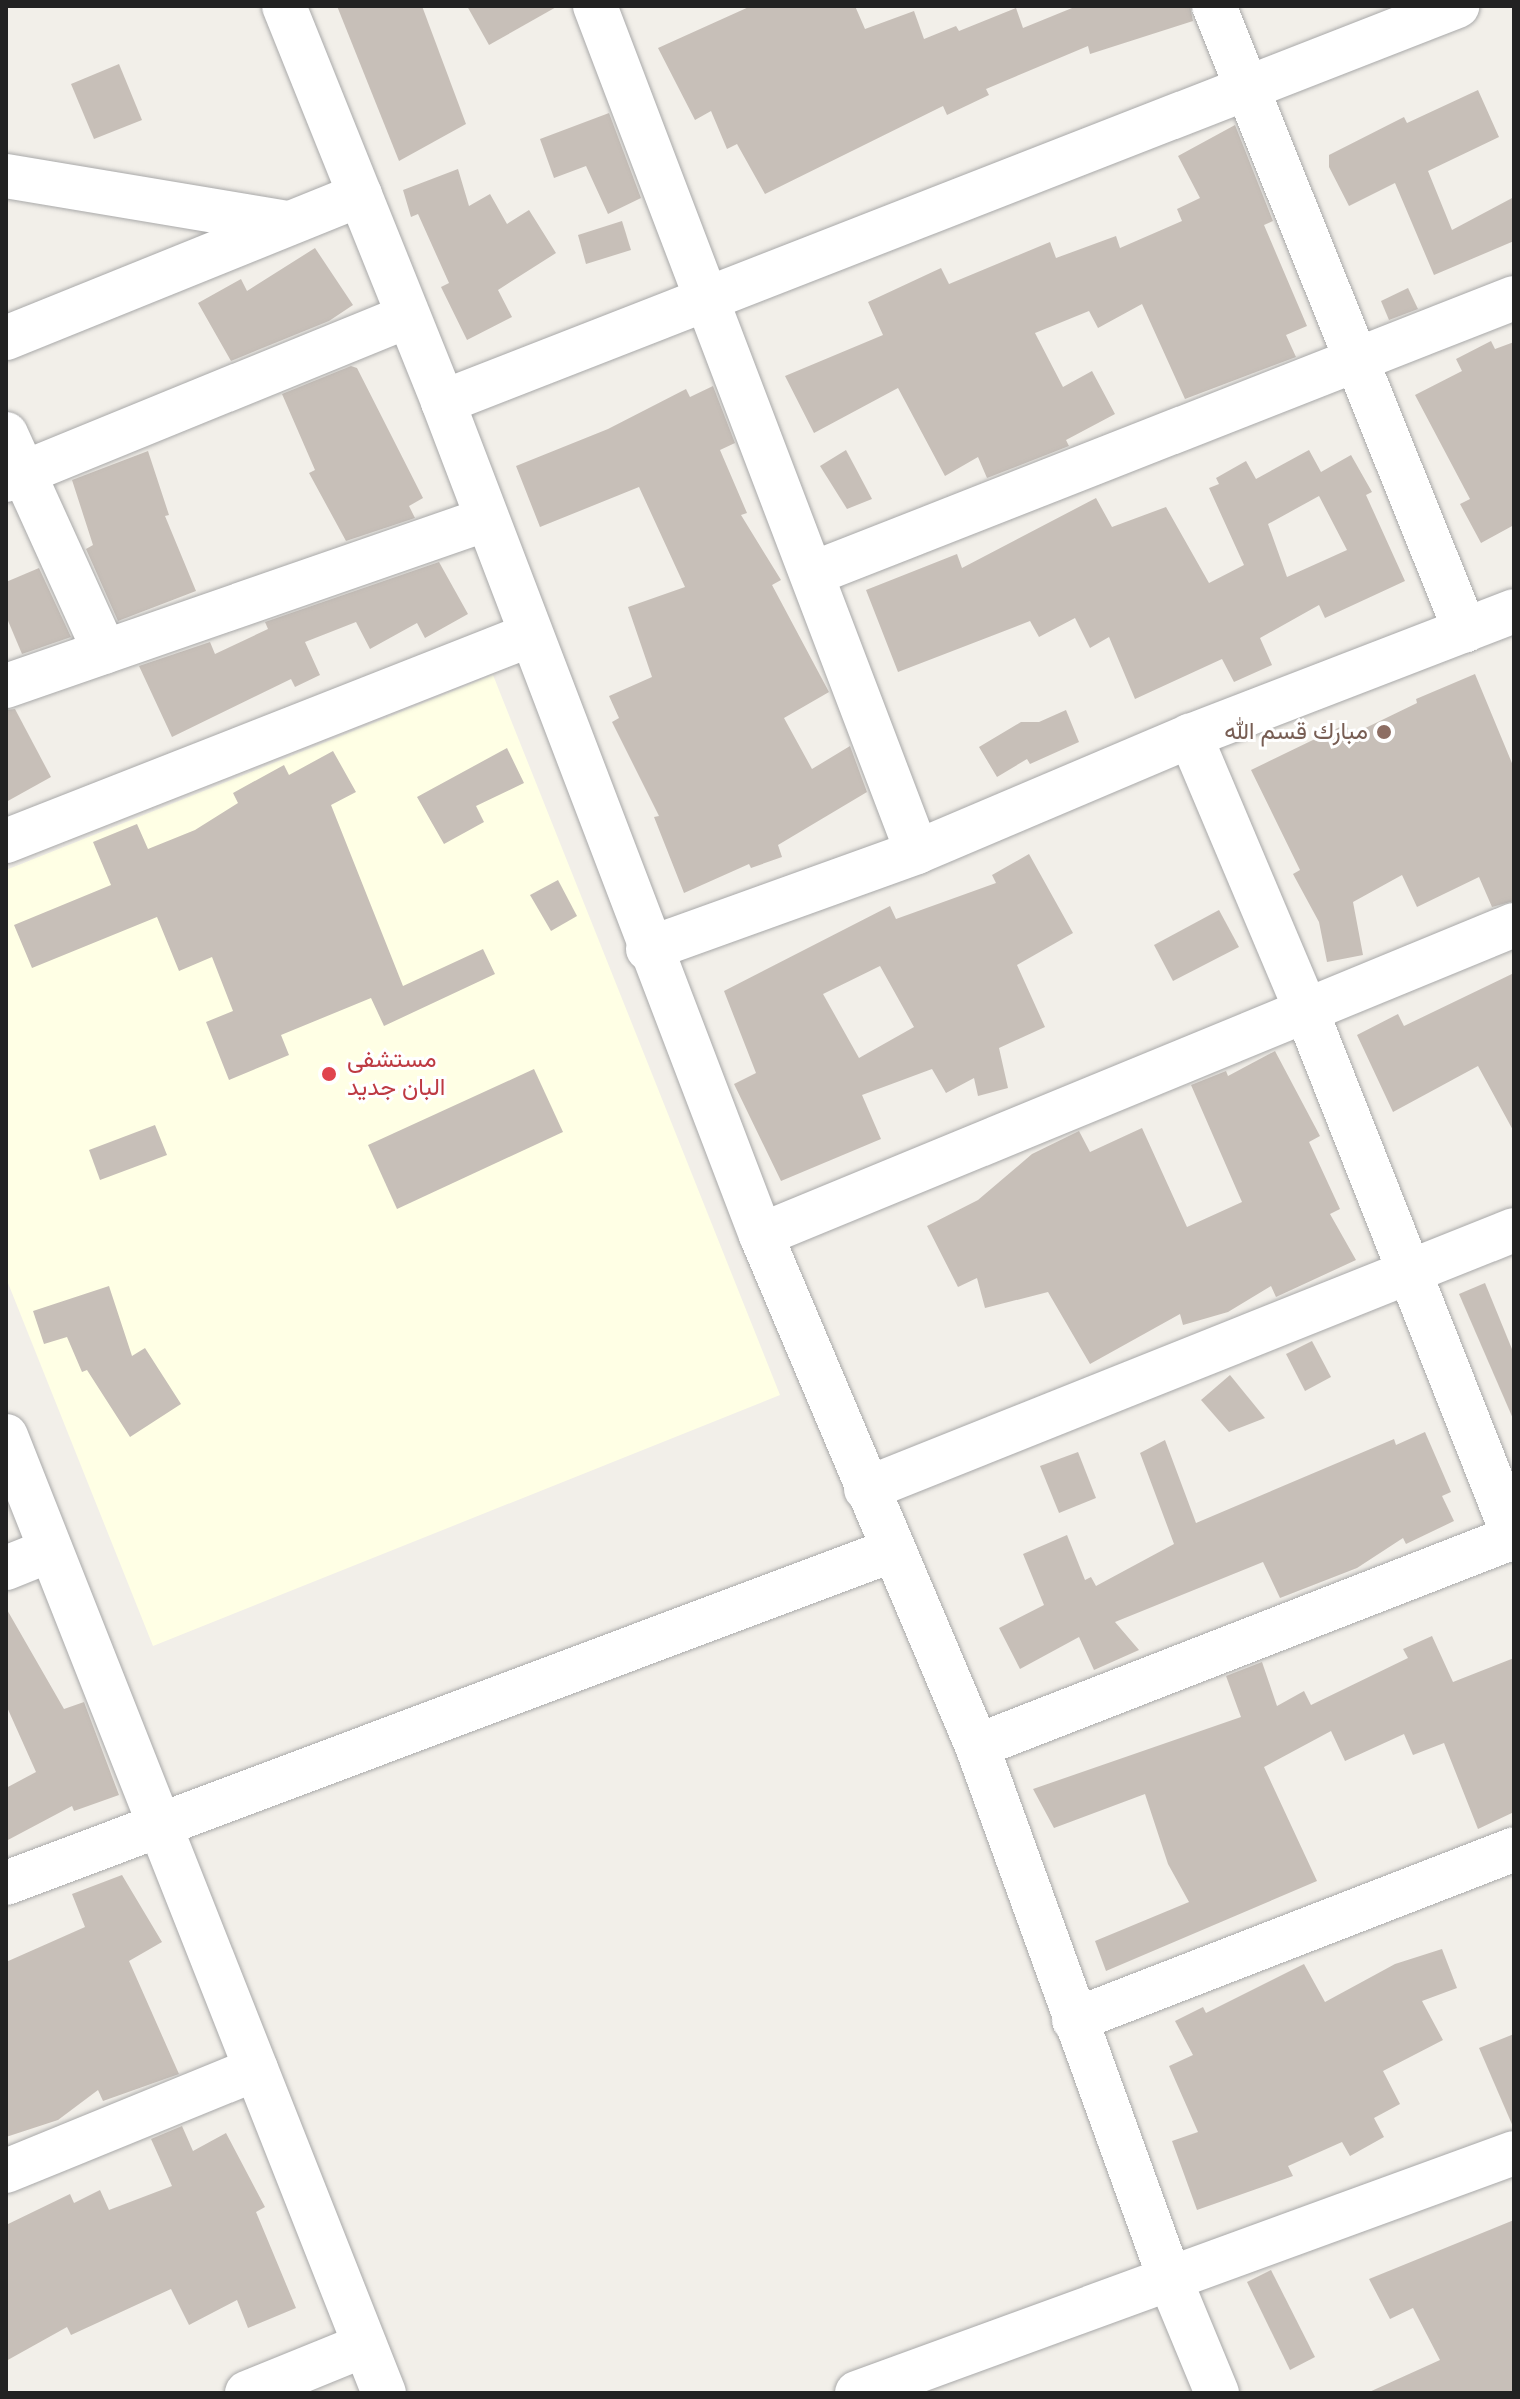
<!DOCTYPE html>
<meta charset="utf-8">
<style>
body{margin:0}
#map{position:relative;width:1520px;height:2399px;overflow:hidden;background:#f2efe9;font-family:Roboto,Vazirmatn,sans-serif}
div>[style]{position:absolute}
.education>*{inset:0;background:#ffffe5}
.building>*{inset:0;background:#c7bfb8}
.roads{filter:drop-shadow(0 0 2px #a9a9a9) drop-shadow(0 0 2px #a9a9a9)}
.minor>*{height:44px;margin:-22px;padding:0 22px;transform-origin:22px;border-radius:22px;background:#fff}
.dots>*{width:22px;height:22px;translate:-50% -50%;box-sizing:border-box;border:4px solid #fff;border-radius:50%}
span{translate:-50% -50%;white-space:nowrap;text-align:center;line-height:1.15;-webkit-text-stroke:6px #fff;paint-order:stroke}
.education-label{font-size:24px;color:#785e54}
.right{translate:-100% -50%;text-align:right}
.health-label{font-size:24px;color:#be3a42}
.left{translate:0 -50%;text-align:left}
.frame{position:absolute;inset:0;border:8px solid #222;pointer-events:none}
</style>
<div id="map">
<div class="education">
<div style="clip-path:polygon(493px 675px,780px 1395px,153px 1646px,6px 1278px,6px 870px)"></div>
</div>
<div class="building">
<div style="clip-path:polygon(337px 6px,422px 6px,466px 124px,399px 161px)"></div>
<div style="clip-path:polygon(467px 6px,558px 6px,489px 45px)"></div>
<div style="clip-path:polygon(751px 6px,855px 6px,865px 29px,914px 11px,924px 39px,956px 26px,959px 31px,1016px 8px,1023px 28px,1077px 6px,1190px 6px,1193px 21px,1090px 54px,1088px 46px,986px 89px,989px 95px,947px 115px,943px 106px,765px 194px,737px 144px,727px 149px,711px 111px,695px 120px,658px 48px)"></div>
<div style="clip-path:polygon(119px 64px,142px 120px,94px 139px,71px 84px)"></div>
<div style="clip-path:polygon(1478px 90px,1499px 137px,1428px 171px,1452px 230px,1514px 197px,1514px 241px,1434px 275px,1395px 183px,1349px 206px,1329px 167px,1329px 155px,1404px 117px,1407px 123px)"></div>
<div style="clip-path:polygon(609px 113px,641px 198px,608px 214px,586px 166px,554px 178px,540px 139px)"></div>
<div style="clip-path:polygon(1235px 125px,1273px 221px,1264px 225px,1307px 326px,1286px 335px,1296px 357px,1185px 399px,1142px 304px,1098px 328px,1089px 311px,1035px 333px,1063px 387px,1092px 371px,1115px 414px,1066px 440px,1069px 446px,987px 478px,978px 457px,945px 476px,898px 388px,814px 433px,785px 376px,883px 335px,868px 302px,941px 268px,949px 284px,1050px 242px,1056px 258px,1116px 236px,1120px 248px,1182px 221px,1177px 209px,1200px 198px,1178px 156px)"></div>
<div style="clip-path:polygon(458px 169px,469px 206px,490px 194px,507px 224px,529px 210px,556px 253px,498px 290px,512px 317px,467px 340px,441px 287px,449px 283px,418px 214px,411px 217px,403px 190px)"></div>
<div style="clip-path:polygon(622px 221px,631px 250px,586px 264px,578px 235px)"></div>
<div style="clip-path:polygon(315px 248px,353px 305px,329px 321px,231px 361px,198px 303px,241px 279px,247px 291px)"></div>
<div style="clip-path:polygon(1408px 288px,1418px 309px,1389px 320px,1381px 301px)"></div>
<div style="clip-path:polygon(1491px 341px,1495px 349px,1514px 342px,1514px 525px,1481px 543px,1460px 504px,1470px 499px,1415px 395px,1462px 371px,1456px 359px)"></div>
<div style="clip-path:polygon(351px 366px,357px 368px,423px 498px,409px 506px,415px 518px,346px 541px,309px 473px,315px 470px,282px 394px)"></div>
<div style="clip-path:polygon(713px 386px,735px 443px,720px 450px,747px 513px,741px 515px,781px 580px,772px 585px,829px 692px,784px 718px,812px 769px,850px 746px,867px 792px,778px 845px,782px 857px,751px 868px,749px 864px,684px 893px,654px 817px,659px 816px,612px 722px,619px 718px,609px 696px,652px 677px,628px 607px,685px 587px,639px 487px,540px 527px,516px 466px,608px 429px,686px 389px,690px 397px)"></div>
<div style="clip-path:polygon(846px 450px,872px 499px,847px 509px,820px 466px)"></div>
<div style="clip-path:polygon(evenodd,1309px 450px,1321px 472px,1351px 455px,1372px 492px,1366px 495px,1405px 581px,1325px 618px,1319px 605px,1260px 638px,1272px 665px,1234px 682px,1222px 659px,1135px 699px,1109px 637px,1090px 648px,1075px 618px,1039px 637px,1030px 621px,898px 672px,866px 590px,957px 554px,962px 568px,1096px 498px,1112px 527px,1166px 507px,1209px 583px,1244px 565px,1209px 488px,1219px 484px,1216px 478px,1246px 461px,1256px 479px,1309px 450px,1319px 496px,1347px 550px,1287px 577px,1268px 524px,1319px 496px)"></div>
<div style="clip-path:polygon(148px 451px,169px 515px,165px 516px,196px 591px,118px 621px,86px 549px,93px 545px,72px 480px)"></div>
<div style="clip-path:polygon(439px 562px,468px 614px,425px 638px,417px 623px,370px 649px,356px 622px,305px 642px,320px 675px,295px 687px,291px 679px,172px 737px,139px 666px,210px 642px,215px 654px,268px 629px,265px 622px)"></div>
<div style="clip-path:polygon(39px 568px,71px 637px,22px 654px,6px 616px,6px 582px)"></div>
<div style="clip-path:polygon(1475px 674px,1514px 768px,1514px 901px,1492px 907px,1479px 877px,1417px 907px,1402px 875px,1353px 902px,1363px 955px,1327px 962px,1319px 922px,1293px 874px,1300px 870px,1251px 770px,1346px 724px,1351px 735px,1417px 703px,1416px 699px)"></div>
<div style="clip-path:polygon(15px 709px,51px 777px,6px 802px,6px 710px)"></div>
<div style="clip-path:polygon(1066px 710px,1079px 742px,1030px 764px,1027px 759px,997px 777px,979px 747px,1021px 722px,1039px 722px)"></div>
<div style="clip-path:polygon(507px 748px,524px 783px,476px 806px,484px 822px,444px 844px,417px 797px)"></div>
<div style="clip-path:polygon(333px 751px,356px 792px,331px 805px,403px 986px,483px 949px,495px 974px,384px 1026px,371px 998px,281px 1035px,289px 1055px,229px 1080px,206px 1022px,233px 1011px,212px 957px,179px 971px,157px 917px,32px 968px,14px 925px,111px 885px,93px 842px,137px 824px,148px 849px,195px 830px,238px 803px,233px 793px,284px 765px,289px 775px)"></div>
<div style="clip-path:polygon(evenodd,1029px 854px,1073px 933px,1017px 965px,1045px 1027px,999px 1048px,1008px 1088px,978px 1096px,974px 1078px,946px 1093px,932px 1069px,862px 1095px,881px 1139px,781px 1181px,734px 1084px,756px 1073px,724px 991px,890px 906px,896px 919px,996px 883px,992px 875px,1029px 854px,880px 966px,914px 1027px,859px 1058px,823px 994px,880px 966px)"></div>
<div style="clip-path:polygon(558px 880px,577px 916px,551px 931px,530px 895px)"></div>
<div style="clip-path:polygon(1219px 910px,1239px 947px,1173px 981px,1154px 945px)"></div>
<div style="clip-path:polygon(1514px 973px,1514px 1132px,1478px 1066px,1393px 1112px,1357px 1035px,1398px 1014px,1404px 1026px)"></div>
<div style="clip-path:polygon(1275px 1051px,1320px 1136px,1309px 1142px,1340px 1209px,1330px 1214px,1356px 1260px,1276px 1297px,1271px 1286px,1228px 1312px,1183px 1325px,1180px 1314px,1090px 1364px,1048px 1292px,985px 1308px,977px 1278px,958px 1287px,927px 1226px,978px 1200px,1032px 1154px,1079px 1131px,1090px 1152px,1142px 1128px,1187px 1227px,1242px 1202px,1191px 1085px,1226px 1071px,1228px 1076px)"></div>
<div style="clip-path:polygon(534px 1069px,563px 1132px,397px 1209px,368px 1145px)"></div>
<div style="clip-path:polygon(155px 1125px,167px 1155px,100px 1180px,89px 1150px)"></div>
<div style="clip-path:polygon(1485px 1283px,1514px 1354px,1514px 1421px,1459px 1294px)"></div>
<div style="clip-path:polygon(109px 1286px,132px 1356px,145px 1348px,181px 1404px,130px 1437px,87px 1370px,82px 1372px,67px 1337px,44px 1344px,33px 1311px)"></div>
<div style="clip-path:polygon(1312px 1341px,1331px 1377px,1305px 1391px,1286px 1354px)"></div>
<div style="clip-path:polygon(1230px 1375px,1265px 1418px,1229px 1432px,1201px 1400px)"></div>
<div style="clip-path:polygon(1425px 1432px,1451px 1492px,1442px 1496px,1454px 1521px,1406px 1544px,1403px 1538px,1357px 1568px,1280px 1598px,1263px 1562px,1115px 1622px,1139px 1650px,1094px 1670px,1079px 1637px,1020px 1669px,999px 1628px,1044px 1605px,1023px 1554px,1067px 1535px,1085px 1580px,1091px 1577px,1096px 1586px,1174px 1544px,1140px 1453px,1165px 1440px,1196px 1523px,1394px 1439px,1396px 1445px)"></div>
<div style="clip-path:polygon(1078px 1452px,1096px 1498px,1059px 1513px,1040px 1466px)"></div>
<div style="clip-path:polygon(6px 1608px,64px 1709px,84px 1702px,119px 1795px,74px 1811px,72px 1806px,6px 1841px,6px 1788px,36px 1772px,6px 1705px)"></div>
<div style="clip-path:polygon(1432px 1636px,1453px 1682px,1514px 1658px,1514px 1812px,1478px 1829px,1444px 1743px,1413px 1755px,1404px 1734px,1345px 1761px,1331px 1731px,1264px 1767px,1317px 1881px,1106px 1971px,1095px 1941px,1189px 1902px,1168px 1864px,1145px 1794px,1054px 1828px,1033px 1789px,1241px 1717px,1226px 1676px,1262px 1662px,1277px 1706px,1304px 1691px,1311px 1705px,1408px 1658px,1403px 1649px)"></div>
<div style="clip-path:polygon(122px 1875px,162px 1942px,129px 1961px,179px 2074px,103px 2101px,98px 2090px,58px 2120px,6px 2137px,6px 1962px,85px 1927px,72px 1894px)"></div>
<div style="clip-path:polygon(1442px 1949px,1457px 1988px,1422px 2001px,1443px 2040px,1383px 2071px,1400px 2104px,1374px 2118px,1384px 2137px,1350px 2156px,1342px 2142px,1288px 2166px,1293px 2176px,1197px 2210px,1172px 2141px,1198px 2132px,1169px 2066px,1193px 2055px,1175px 2021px,1203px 2007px,1206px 2013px,1304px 1964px,1325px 2002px,1395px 1964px)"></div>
<div style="clip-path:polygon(1514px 2034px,1514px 2129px,1479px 2048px)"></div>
<div style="clip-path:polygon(182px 2126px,193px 2151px,226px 2133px,265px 2207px,256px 2212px,296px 2308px,248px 2328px,237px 2300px,189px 2325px,171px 2289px,71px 2335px,67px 2327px,6px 2361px,6px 2225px,70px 2194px,74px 2203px,100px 2190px,109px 2210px,172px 2186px,151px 2139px)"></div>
<div style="clip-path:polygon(1514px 2220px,1514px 2393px,1367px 2393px,1440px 2360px,1413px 2308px,1390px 2319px,1369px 2279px)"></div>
<div style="clip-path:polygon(1271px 2270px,1315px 2357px,1290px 2370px,1247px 2282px)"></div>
</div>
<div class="roads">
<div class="minor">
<div style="left:284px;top:6px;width:427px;rotate:68.1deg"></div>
<div style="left:443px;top:402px;width:892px;rotate:69.11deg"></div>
<div style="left:761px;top:1235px;width:555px;rotate:67.09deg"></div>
<div style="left:977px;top:1746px;width:570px;rotate:70.1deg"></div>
<div style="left:1171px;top:2282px;width:120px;rotate:67.5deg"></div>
<div style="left:595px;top:6px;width:905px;rotate:69.16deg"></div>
<div style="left:1214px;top:6px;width:673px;rotate:68.09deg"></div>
<div style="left:6px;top:176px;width:285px;rotate:9.5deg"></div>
<div style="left:6px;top:338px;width:382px;rotate:-22deg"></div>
<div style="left:443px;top:402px;width:1089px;rotate:-21.33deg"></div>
<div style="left:6px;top:434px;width:239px;rotate:65.6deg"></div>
<div style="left:6px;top:480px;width:434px;rotate:-22.2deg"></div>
<div style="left:814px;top:573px;width:752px;rotate:-21.45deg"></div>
<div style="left:6px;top:686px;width:509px;rotate:-19.15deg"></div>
<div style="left:6px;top:841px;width:563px;rotate:-21.46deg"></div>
<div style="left:648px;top:949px;width:286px;rotate:-19.8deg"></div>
<div style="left:917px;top:852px;width:297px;rotate:-23deg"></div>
<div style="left:1190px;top:736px;width:347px;rotate:-21.1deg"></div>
<div style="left:761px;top:1235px;width:814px;rotate:-22.38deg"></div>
<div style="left:6px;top:1436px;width:1029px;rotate:68.45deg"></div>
<div style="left:866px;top:1489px;width:698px;rotate:-21.79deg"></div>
<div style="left:6px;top:1568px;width:48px;rotate:-21.8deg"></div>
<div style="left:977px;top:1746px;width:576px;rotate:-21.27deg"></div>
<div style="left:1514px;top:1537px;width:567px;rotate:-111.54deg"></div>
<div style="left:1306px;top:1010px;width:298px;rotate:-112.9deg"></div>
<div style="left:6px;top:1883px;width:947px;rotate:-20.58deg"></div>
<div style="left:1074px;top:2020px;width:472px;rotate:-21.2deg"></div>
<div style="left:6px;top:2171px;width:270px;rotate:-22.2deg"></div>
<div style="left:247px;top:2393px;width:127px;rotate:-22.1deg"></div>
<div style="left:857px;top:2393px;width:699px;rotate:-20.07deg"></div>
</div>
</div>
<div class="dots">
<div style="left:1384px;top:732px;background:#8d6e63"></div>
<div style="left:329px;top:1074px;background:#e0444e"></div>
</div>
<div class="education-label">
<span class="right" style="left:1368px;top:732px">مبارك قسم الله</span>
</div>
<div class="health-label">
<span class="left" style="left:347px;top:1074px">مستشفى<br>البان جديد</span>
</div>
<div class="frame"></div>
</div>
